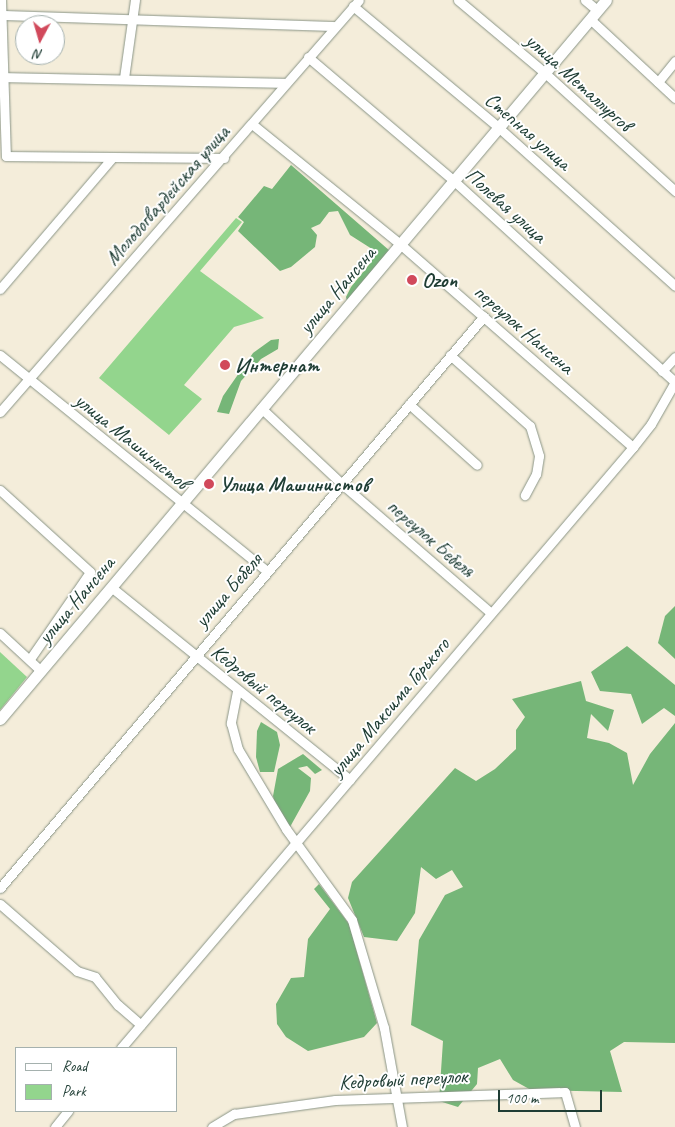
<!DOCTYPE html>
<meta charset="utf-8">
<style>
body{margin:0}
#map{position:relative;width:675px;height:1127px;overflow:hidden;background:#f4edda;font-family:Caveat,sans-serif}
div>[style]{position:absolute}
.green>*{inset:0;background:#93d58d}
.forest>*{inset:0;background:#76b678}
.roads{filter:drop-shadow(0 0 1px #8a9587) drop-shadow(0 0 1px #8a9587)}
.minor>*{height:9px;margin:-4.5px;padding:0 4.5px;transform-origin:4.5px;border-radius:4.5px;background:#fff}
.major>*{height:11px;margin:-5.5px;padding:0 5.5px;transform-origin:5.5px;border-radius:5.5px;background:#fff}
.dots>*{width:14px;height:14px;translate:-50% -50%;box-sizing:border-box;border:2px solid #fff;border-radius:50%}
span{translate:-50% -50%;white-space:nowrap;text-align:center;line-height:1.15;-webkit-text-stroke:4px #fff;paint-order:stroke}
.street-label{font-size:21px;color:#1f3d34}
.poi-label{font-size:21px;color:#1f3d34;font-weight:700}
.left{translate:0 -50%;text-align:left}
.legend{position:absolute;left:15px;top:1047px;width:162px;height:65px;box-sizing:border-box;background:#fff;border:1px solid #a5b1ae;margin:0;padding:6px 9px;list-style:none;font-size:15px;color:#1f3d34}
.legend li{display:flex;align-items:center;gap:10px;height:25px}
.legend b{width:25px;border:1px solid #a5b1ae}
.north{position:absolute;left:15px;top:15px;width:50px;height:50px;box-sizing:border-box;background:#fff;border:1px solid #a5b1ae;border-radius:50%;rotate:186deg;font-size:14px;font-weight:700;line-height:20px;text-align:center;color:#1f3d34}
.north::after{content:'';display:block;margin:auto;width:18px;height:22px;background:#d1495b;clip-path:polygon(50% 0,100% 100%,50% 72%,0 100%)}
.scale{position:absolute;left:498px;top:1090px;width:104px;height:22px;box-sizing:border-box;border:2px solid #1f3d34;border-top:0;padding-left:6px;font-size:15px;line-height:18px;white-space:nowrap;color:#1f3d34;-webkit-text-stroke:4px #fff;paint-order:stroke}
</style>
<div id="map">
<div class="green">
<div style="clip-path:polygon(236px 218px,242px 222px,200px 271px,264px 318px,234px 327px,184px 385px,202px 399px,169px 435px,99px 378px)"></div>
<div style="clip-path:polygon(0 652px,27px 677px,0 710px)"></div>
</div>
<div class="forest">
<div style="clip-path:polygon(291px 165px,390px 251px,347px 301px,346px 297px,351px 287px,372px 261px,372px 249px,350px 235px,338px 211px,329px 212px,320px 224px,311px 228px,317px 235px,315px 247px,291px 267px,280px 271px,238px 231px,244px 222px,238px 217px,264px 186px,272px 189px)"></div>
<div style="clip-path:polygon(279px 339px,278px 349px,261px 359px,241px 381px,229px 414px,217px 412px,223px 396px,253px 353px,271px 340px)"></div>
<div style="clip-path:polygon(675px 606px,675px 659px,658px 643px,665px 616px)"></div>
<div style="clip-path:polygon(627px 646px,675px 685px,675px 716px,664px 708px,642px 724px,631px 694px,600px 691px,591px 672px)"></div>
<div style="clip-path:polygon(581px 681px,586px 701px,614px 710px,608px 731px,591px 714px,587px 738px,609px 743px,627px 753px,633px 785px,650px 754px,675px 723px,675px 1043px,624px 1042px,610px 1051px,622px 1092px,531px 1090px,513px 1080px,500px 1059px,478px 1068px,477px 1084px,458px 1107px,439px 1101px,443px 1041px,411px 1025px,419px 940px,445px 895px,463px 887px,452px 870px,436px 879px,421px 867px,415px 913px,397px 941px,364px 937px,348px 898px,352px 882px,455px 768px,476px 781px,495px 769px,516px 749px,516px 730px,525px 717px,512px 699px)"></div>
<div style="clip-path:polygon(261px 722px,277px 732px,280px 745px,274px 772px,260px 772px,256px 757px,257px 731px)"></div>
<div style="clip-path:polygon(303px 754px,322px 770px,315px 774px,307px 766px,298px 768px,311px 778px,310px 791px,290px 827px,275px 805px,273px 796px,278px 769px)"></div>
<div style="clip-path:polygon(319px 884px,349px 924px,377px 1023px,364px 1037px,308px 1051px,286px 1037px,277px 1024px,276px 1004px,291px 978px,304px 977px,308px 939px,330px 909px,314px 889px)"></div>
</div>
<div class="roads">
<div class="minor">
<div style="left:1px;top:0;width:156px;rotate:88.2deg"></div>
<div style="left:6px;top:156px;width:218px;rotate:0.5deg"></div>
<div style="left:458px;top:0;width:114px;rotate:40deg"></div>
<div style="left:545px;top:73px;width:176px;rotate:42.2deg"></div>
<div style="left:585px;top:0;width:16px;rotate:40deg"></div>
<div style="left:353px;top:6px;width:189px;rotate:39.8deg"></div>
<div style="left:498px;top:127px;width:238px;rotate:41.9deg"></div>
<div style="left:1px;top:15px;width:334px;rotate:1.9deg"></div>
<div style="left:590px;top:19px;width:116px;rotate:42.9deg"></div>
<div style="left:308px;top:57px;width:190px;rotate:40.3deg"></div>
<div style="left:453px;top:180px;width:300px;rotate:42.3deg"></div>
<div style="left:3px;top:77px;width:283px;rotate:1.2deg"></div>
<div style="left:124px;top:78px;width:79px;rotate:-82deg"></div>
<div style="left:658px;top:82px;width:27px;rotate:-51deg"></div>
<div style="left:252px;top:124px;width:191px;rotate:39deg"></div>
<div style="left:400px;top:244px;width:309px;rotate:41.1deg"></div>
<div style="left:0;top:289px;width:171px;rotate:-49.5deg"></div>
<div style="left:0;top:355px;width:343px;rotate:39deg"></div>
<div style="left:450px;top:355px;width:107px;rotate:41.6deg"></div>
<div style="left:530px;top:426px;width:31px;rotate:73deg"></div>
<div style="left:539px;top:456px;width:18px;rotate:99deg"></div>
<div style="left:536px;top:474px;width:24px;rotate:118deg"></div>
<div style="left:662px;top:371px;width:19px;rotate:-47deg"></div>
<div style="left:409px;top:404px;width:91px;rotate:41.9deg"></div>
<div style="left:261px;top:408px;width:111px;rotate:43.2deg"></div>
<div style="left:342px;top:484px;width:197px;rotate:40.9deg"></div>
<div style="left:0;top:412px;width:546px;rotate:-48.93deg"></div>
<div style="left:0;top:490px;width:122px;rotate:42.3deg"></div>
<div style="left:90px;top:572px;width:106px;rotate:124.6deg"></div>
<div style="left:111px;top:587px;width:307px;rotate:38.9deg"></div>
<div style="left:0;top:633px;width:56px;rotate:42.8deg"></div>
<div style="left:237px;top:691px;width:33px;rotate:101deg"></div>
<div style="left:231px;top:723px;width:27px;rotate:75deg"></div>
<div style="left:238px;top:749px;width:93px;rotate:59deg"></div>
<div style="left:286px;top:829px;width:112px;rotate:54deg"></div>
<div style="left:352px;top:920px;width:113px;rotate:73.5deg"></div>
<div style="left:384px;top:1028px;width:101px;rotate:79.7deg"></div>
<div style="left:0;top:888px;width:749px;rotate:-49.76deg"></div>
<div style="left:0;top:904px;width:102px;rotate:41deg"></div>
<div style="left:77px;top:971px;width:19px;rotate:18deg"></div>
<div style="left:95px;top:977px;width:36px;rotate:51deg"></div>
<div style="left:118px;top:1005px;width:30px;rotate:41deg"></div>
<div style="left:121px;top:1048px;width:790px;rotate:-49.57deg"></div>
<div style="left:633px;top:447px;width:29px;rotate:-52deg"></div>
<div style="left:651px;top:424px;width:48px;rotate:-60.3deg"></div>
<div style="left:55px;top:1127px;width:21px;rotate:-51deg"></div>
<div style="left:212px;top:1127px;width:26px;rotate:-31deg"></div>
<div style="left:234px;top:1114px;width:102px;rotate:-7.9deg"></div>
<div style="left:335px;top:1100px;width:230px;rotate:-2deg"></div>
<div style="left:565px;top:1092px;width:36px;rotate:74deg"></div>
</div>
<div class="major">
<div style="left:0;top:719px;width:940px;rotate:-49.87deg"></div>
</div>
</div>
<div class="dots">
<div style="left:412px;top:280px;background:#d1495b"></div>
<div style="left:225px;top:365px;background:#d1495b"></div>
<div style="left:209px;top:484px;background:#d1495b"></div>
</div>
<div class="street-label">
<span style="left:579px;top:82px;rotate:42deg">улица Металлургов</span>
<span style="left:528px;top:131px;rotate:41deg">Степная улица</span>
<span style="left:167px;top:195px;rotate:-49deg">Молодогвардейская улица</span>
<span style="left:506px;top:205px;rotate:42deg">Полевая улица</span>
<span style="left:337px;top:290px;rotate:-50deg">улица Нансена</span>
<span style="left:524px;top:329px;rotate:41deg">переулок Нансена</span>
<span style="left:132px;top:441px;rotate:39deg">улица Машинистов</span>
<span style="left:431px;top:538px;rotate:41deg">переулок Бебеля</span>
<span style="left:228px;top:590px;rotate:-49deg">улица Бебеля</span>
<span style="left:76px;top:600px;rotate:-50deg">улица Нансена</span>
<span style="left:264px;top:689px;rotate:39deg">Кедровый переулок</span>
<span style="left:389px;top:707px;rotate:-50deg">улица Максима Горького</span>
<span style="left:403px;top:1079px;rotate:-3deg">Кедровый переулок</span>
</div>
<div class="poi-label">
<span class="left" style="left:422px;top:280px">Ozon</span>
<span class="left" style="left:235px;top:365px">Интернат</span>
<span class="left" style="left:219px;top:484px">Улица Машинистов</span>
</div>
<ul class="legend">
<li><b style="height:6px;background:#fff"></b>Road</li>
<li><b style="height:14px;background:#93d58d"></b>Park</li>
</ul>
<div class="north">N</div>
<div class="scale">100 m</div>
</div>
